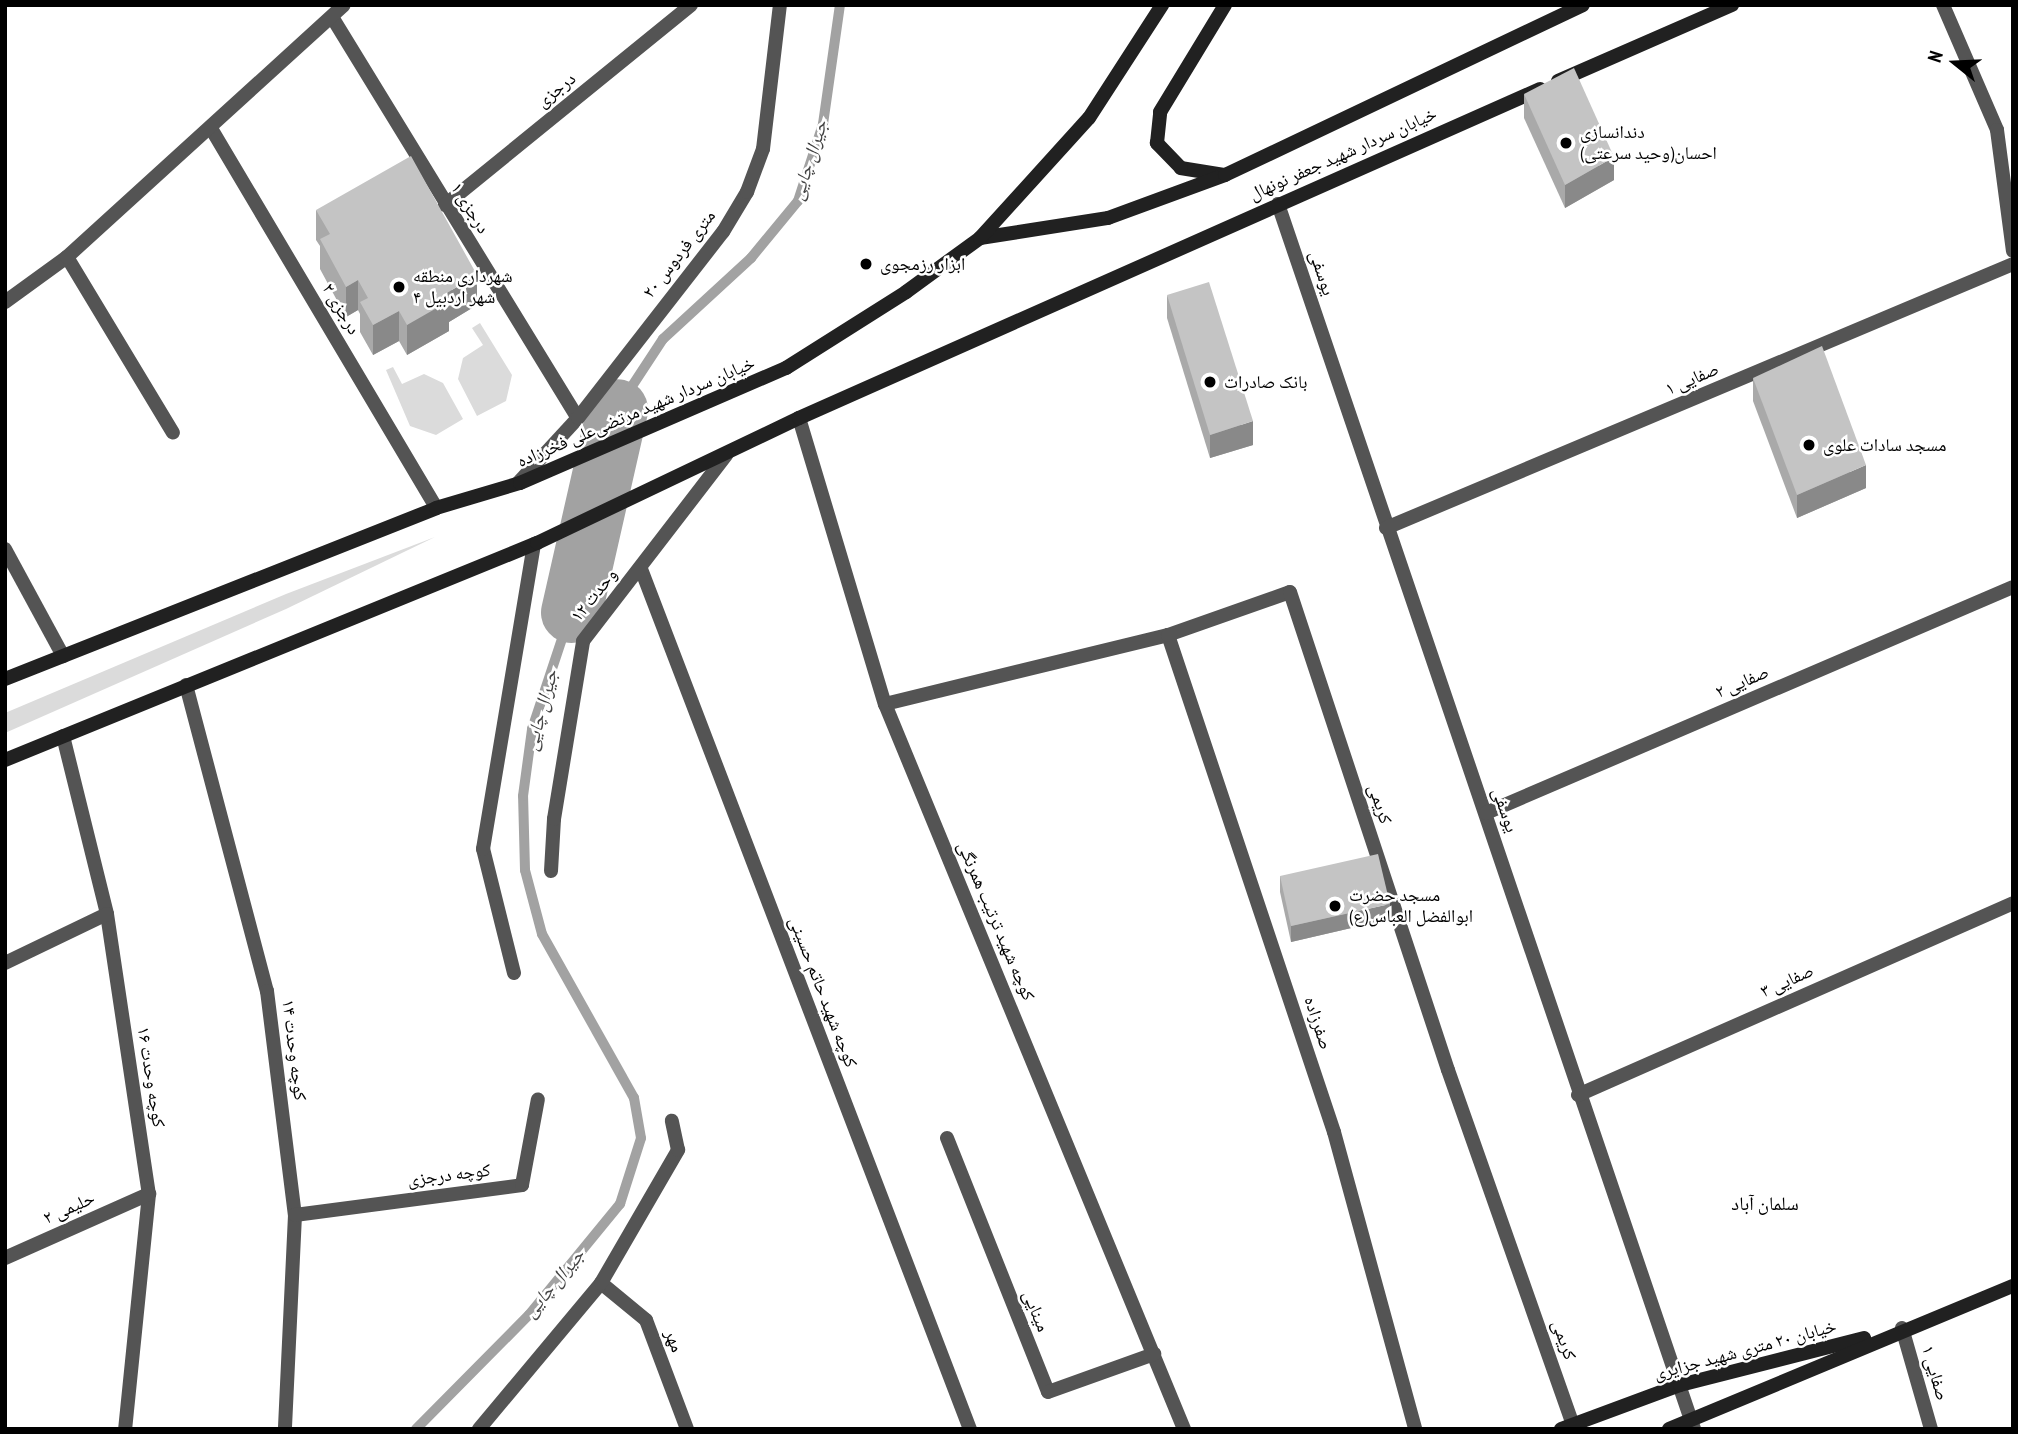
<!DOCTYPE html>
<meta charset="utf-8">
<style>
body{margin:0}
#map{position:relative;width:2018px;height:1434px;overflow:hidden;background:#fff;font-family:"PT Sans Narrow","Noto Naskh Arabic",sans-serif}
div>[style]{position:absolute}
.green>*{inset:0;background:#dbdbdb}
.stream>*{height:10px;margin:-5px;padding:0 5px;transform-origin:5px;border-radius:5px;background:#a2a2a2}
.river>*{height:61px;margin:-30.5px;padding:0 30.5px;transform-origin:30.5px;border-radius:30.5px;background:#a2a2a2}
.street>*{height:14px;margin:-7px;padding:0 7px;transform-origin:7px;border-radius:7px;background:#545454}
.secondary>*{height:14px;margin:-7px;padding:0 7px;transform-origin:7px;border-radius:7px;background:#212121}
.wall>*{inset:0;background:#a9a9a9}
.shaded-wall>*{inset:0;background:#898989}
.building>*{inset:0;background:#c4c4c4}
.dots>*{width:19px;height:19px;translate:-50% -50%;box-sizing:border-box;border:4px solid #fff;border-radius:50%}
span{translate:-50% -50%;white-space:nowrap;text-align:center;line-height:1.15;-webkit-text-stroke:5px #fff;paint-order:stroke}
.street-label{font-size:18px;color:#000}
.poi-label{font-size:18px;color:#000}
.left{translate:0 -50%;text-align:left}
.water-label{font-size:19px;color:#434343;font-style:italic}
.neighbourhood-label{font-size:19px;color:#000}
.frame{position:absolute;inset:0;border:7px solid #000;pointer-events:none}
.north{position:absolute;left:1920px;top:28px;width:70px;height:70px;-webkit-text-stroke:5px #fff;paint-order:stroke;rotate:288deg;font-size:19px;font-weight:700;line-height:28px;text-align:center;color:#000}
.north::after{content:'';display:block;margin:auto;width:24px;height:32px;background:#000;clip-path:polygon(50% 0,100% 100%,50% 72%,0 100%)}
</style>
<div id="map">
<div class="green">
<div style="clip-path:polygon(480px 323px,512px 375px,506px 401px,477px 416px,458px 379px,463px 358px,483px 345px,472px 328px)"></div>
<div style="clip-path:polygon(393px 367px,402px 384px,424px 374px,443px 383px,463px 419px,436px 435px,410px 426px,386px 370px)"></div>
<div style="clip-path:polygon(435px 537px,286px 609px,5px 733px,5px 713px,286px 594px)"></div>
</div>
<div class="stream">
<div style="left:617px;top:409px;width:84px;rotate:-56.7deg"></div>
<div style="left:663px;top:339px;width:120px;rotate:-42.6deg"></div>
<div style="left:751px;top:258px;width:74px;rotate:-50.5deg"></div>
<div style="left:798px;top:201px;width:81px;rotate:-72deg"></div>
<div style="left:823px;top:124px;width:120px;rotate:-81.9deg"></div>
<div style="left:416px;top:1429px;width:161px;rotate:-45.3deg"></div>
<div style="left:529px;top:1315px;width:144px;rotate:-50.7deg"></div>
<div style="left:620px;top:1204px;width:69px;rotate:-72.3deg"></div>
<div style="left:641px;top:1138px;width:41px;rotate:-99.9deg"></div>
<div style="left:634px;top:1098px;width:188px;rotate:-119.3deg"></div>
<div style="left:542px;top:934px;width:66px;rotate:-104.9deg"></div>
<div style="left:525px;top:870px;width:74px;rotate:-91.5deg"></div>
<div style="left:523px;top:796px;width:68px;rotate:-82.3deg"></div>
<div style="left:532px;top:729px;width:123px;rotate:-71.6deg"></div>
</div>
<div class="river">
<div style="left:571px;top:612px;width:208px;rotate:-77.2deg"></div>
</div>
<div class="street">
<div style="left:1943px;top:5px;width:136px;rotate:66.6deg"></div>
<div style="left:1997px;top:130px;width:122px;rotate:82.5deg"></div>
<div style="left:332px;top:17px;width:470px;rotate:58.5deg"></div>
<div style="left:212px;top:130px;width:439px;rotate:59.3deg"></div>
<div style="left:1278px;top:204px;width:1294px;rotate:71.24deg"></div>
<div style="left:445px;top:205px;width:317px;rotate:-39.1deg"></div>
<div style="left:67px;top:257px;width:205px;rotate:58.9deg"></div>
<div style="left:5px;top:302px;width:77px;rotate:-36deg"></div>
<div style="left:67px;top:257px;width:374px;rotate:-42.3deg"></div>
<div style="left:799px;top:418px;width:299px;rotate:73.3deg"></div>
<div style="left:885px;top:704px;width:784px;rotate:67.59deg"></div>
<div style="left:518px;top:483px;width:88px;rotate:-47.3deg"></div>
<div style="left:578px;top:418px;width:236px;rotate:-52.1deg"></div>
<div style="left:723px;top:232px;width:47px;rotate:-59deg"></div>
<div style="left:747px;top:192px;width:46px;rotate:-69.6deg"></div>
<div style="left:763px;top:149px;width:145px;rotate:-83.3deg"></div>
<div style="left:1386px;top:528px;width:680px;rotate:-22.83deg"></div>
<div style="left:5px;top:549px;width:122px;rotate:61.5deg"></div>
<div style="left:641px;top:569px;width:921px;rotate:69.07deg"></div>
<div style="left:1168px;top:635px;width:524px;rotate:71.53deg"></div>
<div style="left:1334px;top:1132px;width:308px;rotate:74.7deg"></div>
<div style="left:186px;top:685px;width:317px;rotate:75.2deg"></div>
<div style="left:267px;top:991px;width:226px;rotate:82.9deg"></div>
<div style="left:295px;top:1215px;width:214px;rotate:92.7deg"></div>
<div style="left:885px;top:704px;width:291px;rotate:-13.7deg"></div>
<div style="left:1168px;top:635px;width:129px;rotate:-19.4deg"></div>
<div style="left:1290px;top:592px;width:503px;rotate:71.71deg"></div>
<div style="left:1448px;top:1070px;width:375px;rotate:70.6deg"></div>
<div style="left:63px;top:736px;width:183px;rotate:76.1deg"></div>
<div style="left:107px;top:914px;width:283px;rotate:81.5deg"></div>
<div style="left:149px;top:1194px;width:236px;rotate:95.8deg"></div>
<div style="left:1486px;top:813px;width:573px;rotate:-23.21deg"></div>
<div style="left:551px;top:871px;width:52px;rotate:-86.7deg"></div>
<div style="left:554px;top:819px;width:180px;rotate:-80.7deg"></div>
<div style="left:583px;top:641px;width:235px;rotate:-52.4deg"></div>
<div style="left:5px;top:963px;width:113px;rotate:-25.7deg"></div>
<div style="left:514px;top:973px;width:128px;rotate:-104deg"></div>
<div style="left:483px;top:849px;width:309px;rotate:-80.5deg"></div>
<div style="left:1578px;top:1095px;width:475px;rotate:-23.8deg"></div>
<div style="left:947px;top:1138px;width:273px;rotate:68.3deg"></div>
<div style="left:1048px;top:1392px;width:113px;rotate:-19.7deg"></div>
<div style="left:295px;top:1215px;width:229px;rotate:-7.5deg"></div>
<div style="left:522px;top:1185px;width:87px;rotate:-79.5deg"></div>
<div style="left:5px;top:1258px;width:158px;rotate:-24deg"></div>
<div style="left:601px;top:1283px;width:58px;rotate:39.4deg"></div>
<div style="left:646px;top:1320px;width:116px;rotate:69.4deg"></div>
<div style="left:1902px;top:1328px;width:105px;rotate:74deg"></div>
<div style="left:479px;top:1429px;width:190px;rotate:-50.1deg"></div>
<div style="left:601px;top:1283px;width:154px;rotate:-59.9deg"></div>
<div style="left:678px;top:1150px;width:30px;rotate:-102deg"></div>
</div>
<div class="secondary">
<div style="left:1558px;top:81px;width:190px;rotate:-23.6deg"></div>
<div style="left:1224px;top:175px;width:44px;rotate:-170.8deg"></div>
<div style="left:1181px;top:168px;width:35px;rotate:-134deg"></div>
<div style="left:1157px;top:143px;width:31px;rotate:-84deg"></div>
<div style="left:1160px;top:112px;width:125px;rotate:-58.7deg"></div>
<div style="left:980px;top:238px;width:130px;rotate:-8.9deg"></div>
<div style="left:1108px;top:218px;width:125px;rotate:-20.2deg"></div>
<div style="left:1225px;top:175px;width:396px;rotate:-25.4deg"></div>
<div style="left:5px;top:679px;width:464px;rotate:-21.6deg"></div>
<div style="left:436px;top:508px;width:88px;rotate:-16.6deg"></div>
<div style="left:520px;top:483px;width:290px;rotate:-23.4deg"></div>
<div style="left:786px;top:368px;width:142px;rotate:-32.3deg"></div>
<div style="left:906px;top:292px;width:92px;rotate:-36.1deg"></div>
<div style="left:980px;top:238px;width:162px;rotate:-47.8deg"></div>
<div style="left:1089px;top:118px;width:135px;rotate:-57.1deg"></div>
<div style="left:5px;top:760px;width:575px;rotate:-22.19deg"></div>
<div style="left:537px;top:543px;width:290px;rotate:-25.5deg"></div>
<div style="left:799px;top:418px;width:811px;rotate:-23.94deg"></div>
<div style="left:1561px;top:1429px;width:127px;rotate:-20.3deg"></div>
<div style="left:1680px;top:1385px;width:190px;rotate:-14.3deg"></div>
<div style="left:1669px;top:1429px;width:373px;rotate:-22.6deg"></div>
</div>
<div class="wall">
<div style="clip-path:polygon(1524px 94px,1614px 180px,1565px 208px,1524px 118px)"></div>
<div style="clip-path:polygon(316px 210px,477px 305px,449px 322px,449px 331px,407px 355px,399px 341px,373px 355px,360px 332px,360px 314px,358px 310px,346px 317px,320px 269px,320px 246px,316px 240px)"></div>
<div style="clip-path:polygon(1167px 295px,1253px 445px,1210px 458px,1167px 318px)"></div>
<div style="clip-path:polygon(1753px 378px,1866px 488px,1797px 518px,1753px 401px)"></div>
<div style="clip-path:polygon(1280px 876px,1390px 919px,1291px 942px,1280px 892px)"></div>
</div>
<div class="shaded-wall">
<div style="clip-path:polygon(1614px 157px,1614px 180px,1565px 208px,1565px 185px)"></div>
<div style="clip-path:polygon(477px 275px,477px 305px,449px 322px,449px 331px,407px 355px,407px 325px,445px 294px)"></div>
<div style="clip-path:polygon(358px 280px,358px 310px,346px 317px,346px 287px)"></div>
<div style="clip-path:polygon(399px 311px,399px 341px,373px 355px,373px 325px)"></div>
<div style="clip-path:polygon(1253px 421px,1253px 445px,1210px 458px,1210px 435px)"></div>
<div style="clip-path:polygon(1866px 465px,1866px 488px,1797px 518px,1797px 495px)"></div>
<div style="clip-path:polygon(1390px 904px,1390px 919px,1291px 942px,1291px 926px)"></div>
</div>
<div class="building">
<div style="clip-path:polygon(1574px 68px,1614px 157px,1565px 185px,1524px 94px)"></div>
<div style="clip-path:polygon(411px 156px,477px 275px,445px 294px,449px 301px,407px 325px,399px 311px,373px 325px,360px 302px,368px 298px,358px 280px,346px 287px,320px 239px,330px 234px,316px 210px)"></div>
<div style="clip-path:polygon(1209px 282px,1253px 421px,1210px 435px,1167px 295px)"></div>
<div style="clip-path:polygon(1822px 346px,1866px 465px,1797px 495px,1753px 378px)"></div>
<div style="clip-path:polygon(1378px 854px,1390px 904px,1291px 926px,1280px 876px)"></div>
</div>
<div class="dots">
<div style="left:1566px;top:143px;background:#000"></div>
<div style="left:866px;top:264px;background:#000"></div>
<div style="left:399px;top:287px;background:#000"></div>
<div style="left:1210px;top:382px;background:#000"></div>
<div style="left:1809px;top:445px;background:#000"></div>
<div style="left:1335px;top:906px;background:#000"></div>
</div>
<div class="street-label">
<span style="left:556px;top:90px;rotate:-39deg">درجزی</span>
<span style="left:1343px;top:154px;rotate:-24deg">خیابان سردار شهید جعفر نونهال</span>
<span style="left:470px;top:208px;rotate:58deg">درجزی ۱</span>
<span style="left:679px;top:254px;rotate:-52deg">۲۰ متری فردوس</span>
<span style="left:1322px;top:273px;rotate:72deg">یوسفی</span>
<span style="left:341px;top:309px;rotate:59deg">درجزی ۲</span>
<span style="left:1692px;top:379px;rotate:-23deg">صفایی ۱</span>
<span style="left:636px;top:412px;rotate:-23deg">خیابان سردار شهید مرتضی‌علی فخرزاده</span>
<span style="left:594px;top:595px;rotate:-51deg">وحدت ۱۲</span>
<span style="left:1742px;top:682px;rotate:-23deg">صفایی ۲</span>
<span style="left:1380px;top:804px;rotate:72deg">کریمی</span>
<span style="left:1505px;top:810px;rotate:71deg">یوسفی</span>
<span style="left:996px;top:921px;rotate:67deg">کوچه شهید ترتیب همرنگی</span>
<span style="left:1787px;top:981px;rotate:-24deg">صفایی ۳</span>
<span style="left:823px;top:992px;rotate:69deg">کوچه شهید حاتم حسینی</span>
<span style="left:1318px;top:1023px;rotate:72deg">صفرزاده</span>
<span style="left:294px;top:1050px;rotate:83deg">کوچه وحدت ۱۴</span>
<span style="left:151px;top:1077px;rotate:81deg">کوچه وحدت ۱۶</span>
<span style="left:449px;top:1175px;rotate:-7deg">کوچه درجزی</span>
<span style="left:69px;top:1208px;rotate:-24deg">حلیمی ۲</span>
<span style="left:1036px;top:1311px;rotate:68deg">مینایی</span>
<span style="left:1564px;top:1340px;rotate:71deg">کریمی</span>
<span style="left:674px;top:1341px;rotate:69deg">مهر</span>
<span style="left:1745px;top:1350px;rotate:-15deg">خیابان ۲۰ متری شهید جزایری</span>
<span style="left:1935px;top:1373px;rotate:74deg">صفایی ۱</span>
</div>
<div class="poi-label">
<span class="left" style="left:1580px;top:143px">دندانسازی<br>احسان(وحید سرعتی)</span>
<span class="left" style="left:880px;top:264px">ابزار رزمجوی</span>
<span class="left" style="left:413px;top:287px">شهرداری منطقه<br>۴ شهر اردبیل</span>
<span class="left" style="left:1224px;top:382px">بانک صادرات</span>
<span class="left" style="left:1823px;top:445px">مسجد سادات علوی</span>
<span class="left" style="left:1349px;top:906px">مسجد حضرت<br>ابوالفضل العباس(ع)</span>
</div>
<div class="water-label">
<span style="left:809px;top:160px;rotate:-72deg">جیرال چایی</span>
<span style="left:541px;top:710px;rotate:-75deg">جیرال چایی</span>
<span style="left:554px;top:1283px;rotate:-50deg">جیرال چایی</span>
</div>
<div class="neighbourhood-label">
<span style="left:1765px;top:1204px">سلمان آباد</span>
</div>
<div class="frame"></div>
<div class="north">N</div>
</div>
